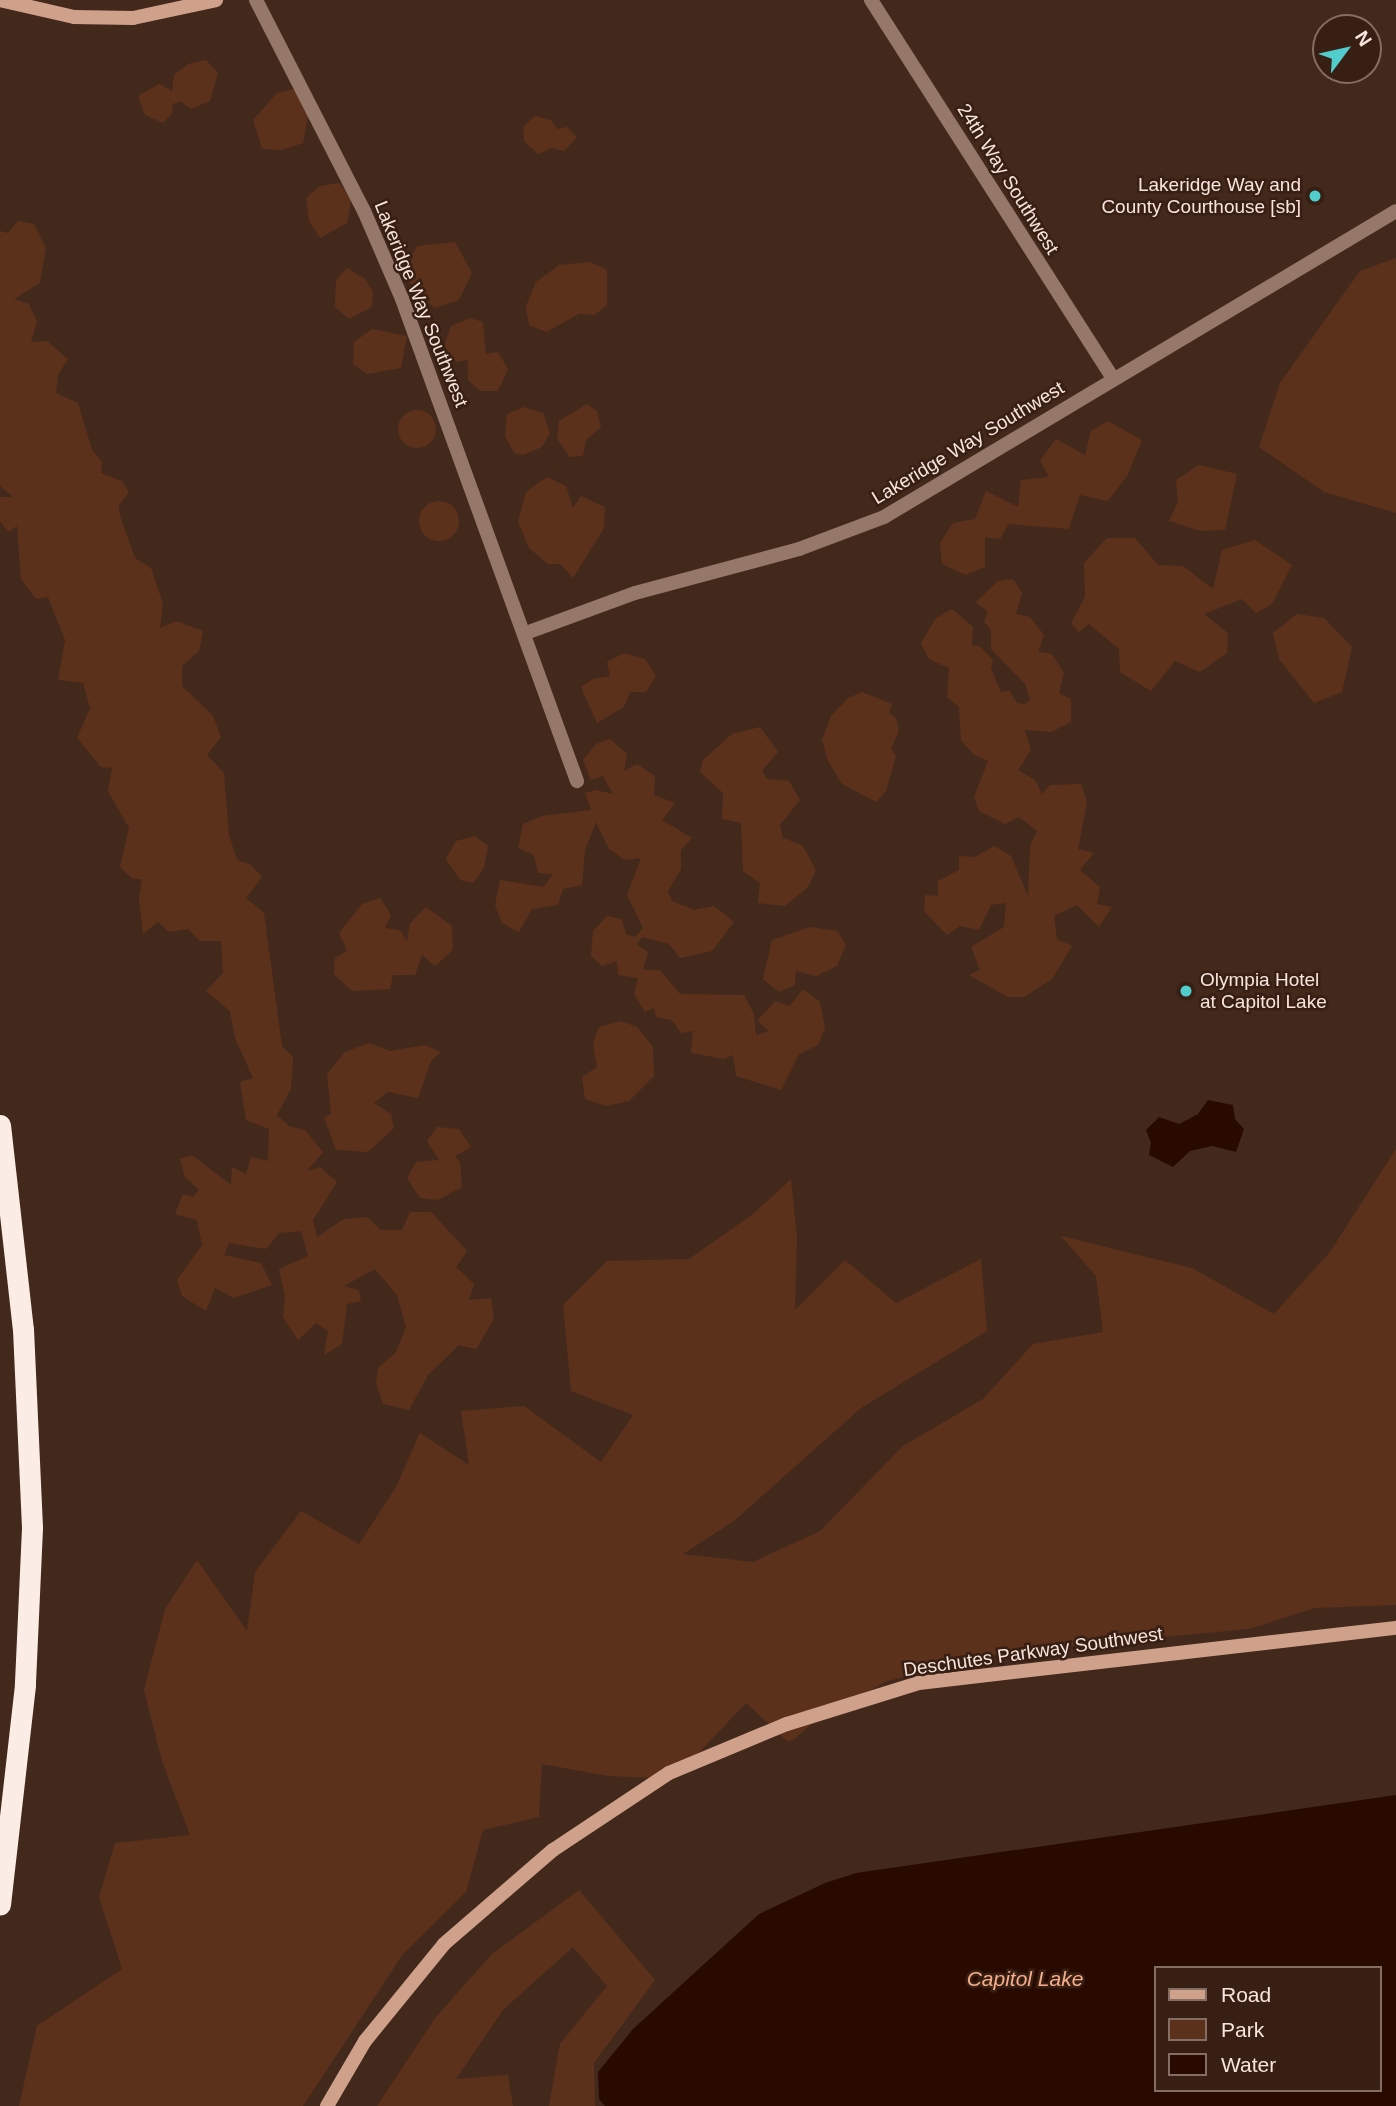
<!DOCTYPE html>
<style>
body{margin:0}
#map{position:relative;width:1396px;height:2106px;overflow:hidden;background:#43291c;font-family:Helvetica,sans-serif}
div>[style]{position:absolute}
.green>*{inset:0;background:#5c311b}
.round{border-radius:50%}
.water>*{inset:0;background:#280a00}
.street>*{height:14px;margin:-7px;padding:0 7px;transform-origin:7px;border-radius:7px;background:#96786b}
.secondary>*{height:14px;margin:-7px;padding:0 7px;transform-origin:7px;border-radius:7px;background:#cfa18b}
.highway>*{height:21px;margin:-10.5px;padding:0 10.5px;transform-origin:10.5px;border-radius:10.5px;background:#fbece5}
.dots>*{width:19px;height:19px;translate:-50% -50%;box-sizing:border-box;border:4px solid #381f13;border-radius:50%}
span{translate:-50% -50%;white-space:nowrap;text-align:center;line-height:1.15;-webkit-text-stroke:5px #381f13;paint-order:stroke}
.street-label{font-size:19px;color:#f7e5dd}
.poi-label{font-size:19px;color:#f7e5dd}
.right{translate:-100% -50%;text-align:right}
.left{translate:0 -50%;text-align:left}
.water-label{font-size:21px;color:#f6ad8b;font-style:italic}
.legend{position:absolute;left:1154px;top:1966px;width:228px;height:126px;box-sizing:border-box;background:#381f13;border:2px solid #846e64;margin:0;padding:9px 12px;list-style:none;font-size:21px;color:#f7e5dd}
.legend li{display:flex;align-items:center;gap:14px;height:35px}
.legend b{width:35px;border:2px solid #846e64}
.north{position:absolute;left:1312px;top:14px;width:70px;height:70px;box-sizing:border-box;background:#381f13;border:2px solid #846e64;border-radius:50%;rotate:57deg;font-size:19px;font-weight:700;line-height:28px;text-align:center;color:#f7e5dd}
.north::after{content:'';display:block;margin:auto;width:24px;height:32px;background:#52cdce;clip-path:polygon(50% 0,100% 100%,50% 72%,0 100%)}
</style>
<div id="map">
<div class="green">
<div style="clip-path:polygon(206px 60px,218px 73px,210px 101px,191px 109px,181px 102px,172px 104px,173px 112px,163px 123px,145px 115px,138px 96px,159px 84px,172px 91px,174px 75px,188px 64px)"></div>
<div style="clip-path:polygon(294px 89px,309px 112px,303px 143px,282px 150px,262px 149px,253px 120px,277px 93px)"></div>
<div style="clip-path:polygon(535px 116px,551px 120px,557px 129px,567px 127px,577px 137px,564px 151px,552px 148px,538px 154px,524px 141px,523px 127px)"></div>
<div style="clip-path:polygon(339px 183px,352px 197px,347px 223px,320px 238px,309px 221px,306px 198px,320px 186px)"></div>
<div style="clip-path:polygon(18px 221px,34px 224px,46px 248px,40px 283px,14px 299px,29px 304px,37px 322px,31px 342px,47px 341px,68px 359px,58px 375px,56px 393px,78px 403px,92px 450px,102px 462px,101px 473px,122px 481px,129px 492px,119px 505px,120px 516px,135px 558px,151px 568px,163px 604px,160px 628px,176px 621px,203px 631px,199px 651px,182px 666px,182px 686px,213px 716px,221px 737px,207px 755px,224px 773px,229px 835px,237px 860px,251px 865px,262px 877px,246px 898px,264px 913px,282px 1046px,293px 1057px,291px 1089px,277px 1115px,289px 1126px,305px 1130px,323px 1152px,307px 1171px,320px 1167px,337px 1182px,313px 1220px,317px 1237px,344px 1219px,367px 1217px,381px 1230px,402px 1230px,410px 1212px,431px 1212px,467px 1251px,456px 1267px,474px 1284px,469px 1300px,491px 1298px,494px 1319px,476px 1349px,459px 1345px,428px 1375px,409px 1410px,383px 1404px,376px 1383px,378px 1368px,396px 1352px,406px 1327px,397px 1295px,375px 1269px,344px 1286px,359px 1290px,361px 1301px,347px 1304px,342px 1344px,324px 1355px,328px 1331px,316px 1323px,298px 1340px,283px 1317px,285px 1296px,279px 1269px,308px 1256px,301px 1231px,279px 1233px,266px 1249px,229px 1243px,224px 1255px,261px 1263px,272px 1285px,234px 1298px,215px 1288px,206px 1311px,182px 1296px,177px 1280px,202px 1245px,197px 1220px,175px 1214px,183px 1194px,193px 1197px,199px 1190px,185px 1177px,180px 1159px,192px 1155px,231px 1185px,232px 1167px,246px 1174px,251px 1157px,268px 1161px,269px 1129px,246px 1120px,240px 1082px,253px 1078px,235px 1038px,230px 1011px,206px 991px,223px 973px,221px 941px,200px 941px,188px 929px,169px 932px,158px 922px,143px 934px,139px 899px,142px 879px,133px 879px,120px 867px,129px 828px,108px 791px,112px 768px,101px 767px,77px 738px,90px 708px,83px 683px,58px 680px,65px 640px,48px 597px,36px 599px,21px 579px,17px 526px,8px 532px,0 521px,0 497px,13px 497px,0 486px,0 231px,8px 233px)"></div>
<div style="clip-path:polygon(455px 242px,472px 273px,459px 300px,434px 308px,408px 281px,412px 256px,417px 246px)"></div>
<div style="clip-path:polygon(1396px 258px,1396px 513px,1324px 492px,1259px 447px,1280px 383px,1360px 271px)"></div>
<div style="clip-path:polygon(590px 262px,607px 270px,607px 305px,595px 315px,579px 314px,546px 332px,529px 325px,526px 306px,536px 282px,559px 265px)"></div>
<div style="clip-path:polygon(347px 268px,365px 279px,373px 292px,372px 307px,349px 319px,335px 307px,336px 280px)"></div>
<div style="clip-path:polygon(470px 318px,483px 322px,486px 354px,498px 352px,508px 369px,498px 391px,480px 391px,468px 380px,468px 360px,456px 362px,444px 346px,451px 326px)"></div>
<div style="clip-path:polygon(372px 329px,407px 336px,401px 368px,367px 374px,353px 364px,354px 342px)"></div>
<div style="clip-path:polygon(587px 404px,597px 411px,601px 427px,586px 440px,583px 456px,570px 457px,557px 439px,559px 421px)"></div>
<div style="clip-path:polygon(524px 407px,543px 413px,550px 433px,542px 447px,523px 455px,514px 453px,505px 436px,507px 414px)"></div>
<div class="round" style="left:398px;top:410px;width:38px;height:38px"></div>
<div style="clip-path:polygon(1108px 421px,1142px 440px,1127px 476px,1108px 501px,1080px 495px,1069px 529px,1008px 524px,1000px 539px,985px 537px,985px 567px,966px 575px,942px 564px,940px 543px,953px 523px,975px 519px,986px 491px,1018px 507px,1021px 480px,1049px 477px,1040px 461px,1056px 439px,1085px 455px,1091px 431px)"></div>
<div style="clip-path:polygon(1199px 465px,1237px 474px,1225px 530px,1201px 531px,1169px 521px,1178px 502px,1176px 480px)"></div>
<div style="clip-path:polygon(547px 477px,566px 486px,573px 508px,581px 496px,605px 507px,604px 528px,573px 578px,560px 564px,548px 564px,529px 548px,518px 521px,526px 492px)"></div>
<div class="round" style="left:419px;top:501px;width:40px;height:40px"></div>
<div style="clip-path:polygon(1107px 538px,1135px 538px,1158px 565px,1183px 566px,1213px 589px,1222px 550px,1255px 540px,1292px 565px,1272px 604px,1256px 613px,1242px 599px,1204px 614px,1228px 633px,1227px 653px,1200px 672px,1175px 661px,1151px 691px,1120px 672px,1119px 649px,1089px 624px,1079px 632px,1071px 623px,1085px 597px,1084px 563px)"></div>
<div style="clip-path:polygon(1013px 579px,1022px 593px,1016px 614px,1030px 617px,1044px 635px,1038px 652px,1052px 654px,1064px 673px,1059px 693px,1071px 699px,1071px 722px,1051px 732px,1025px 730px,1031px 750px,1018px 770px,1035px 780px,1042px 794px,1050px 785px,1081px 784px,1087px 802px,1078px 849px,1094px 853px,1080px 870px,1100px 887px,1097px 904px,1112px 907px,1099px 927px,1077px 905px,1054px 916px,1057px 939px,1072px 946px,1052px 979px,1024px 997px,1008px 997px,969px 975px,980px 970px,971px 947px,1004px 927px,1006px 903px,991px 905px,979px 930px,960px 926px,947px 935px,924px 911px,925px 895px,938px 896px,938px 881px,959px 870px,959px 856px,975px 857px,994px 846px,1011px 856px,1028px 896px,1030px 846px,1037px 831px,1019px 817px,1005px 824px,979px 811px,974px 797px,988px 761px,974px 755px,961px 740px,959px 707px,947px 697px,949px 668px,929px 659px,921px 643px,936px 618px,952px 609px,973px 627px,972px 645px,980px 646px,993px 660px,991px 669px,1001px 692px,1009px 690px,1017px 703px,1025px 704px,1030px 699px,1025px 684px,991px 649px,991px 630px,984px 622px,988px 612px,976px 602px,998px 581px)"></div>
<div style="clip-path:polygon(1297px 614px,1324px 618px,1352px 647px,1342px 692px,1314px 703px,1279px 659px,1273px 633px)"></div>
<div style="clip-path:polygon(624px 653px,645px 659px,656px 676px,646px 692px,630px 692px,624px 707px,597px 723px,581px 687px,593px 679px,610px 676px,607px 662px)"></div>
<div style="clip-path:polygon(862px 692px,892px 704px,889px 713px,896px 718px,899px 731px,891px 748px,896px 756px,886px 791px,876px 802px,842px 784px,828px 761px,822px 740px,831px 716px,848px 698px)"></div>
<div style="clip-path:polygon(760px 727px,778px 752px,762px 771px,767px 779px,789px 781px,800px 800px,780px 825px,783px 838px,802px 845px,816px 870px,808px 887px,785px 906px,758px 903px,760px 883px,743px 871px,741px 823px,722px 819px,723px 793px,700px 772px,703px 760px,732px 734px)"></div>
<div style="clip-path:polygon(610px 739px,627px 754px,624px 771px,637px 764px,655px 776px,654px 795px,675px 803px,662px 820px,692px 838px,681px 850px,681px 869px,668px 891px,672px 901px,694px 910px,714px 906px,734px 922px,712px 951px,680px 958px,669px 944px,643px 937px,636px 944px,648px 952px,643px 970px,660px 970px,680px 994px,744px 995px,754px 1014px,756px 1035px,769px 1031px,757px 1021px,775px 1001px,790px 1006px,803px 989px,820px 1002px,825px 1028px,818px 1045px,799px 1054px,781px 1090px,736px 1076px,733px 1055px,724px 1059px,691px 1053px,693px 1031px,681px 1033px,672px 1020px,656px 1017px,654px 1008px,645px 1012px,634px 994px,638px 978px,618px 975px,617px 961px,602px 966px,591px 956px,593px 931px,607px 916px,622px 919px,626px 934px,635px 937px,643px 928px,627px 895px,641px 858px,625px 860px,609px 849px,596px 822px,585px 850px,582px 885px,563px 889px,558px 905px,532px 909px,519px 932px,502px 923px,495px 905px,500px 880px,544px 887px,553px 874px,538px 873px,534px 855px,518px 848px,523px 824px,542px 816px,591px 810px,585px 793px,596px 790px,613px 794px,603px 776px,591px 780px,583px 760px,596px 744px)"></div>
<div style="clip-path:polygon(475px 836px,488px 846px,484px 868px,473px 883px,460px 880px,446px 859px,456px 841px)"></div>
<div style="clip-path:polygon(380px 898px,391px 915px,385px 928px,400px 930px,407px 941px,410px 923px,426px 907px,452px 926px,453px 950px,435px 966px,422px 955px,415px 975px,393px 975px,390px 989px,352px 991px,334px 974px,335px 958px,347px 951px,339px 933px,362px 904px)"></div>
<div style="clip-path:polygon(810px 927px,837px 931px,846px 945px,837px 966px,816px 976px,796px 971px,795px 985px,779px 992px,763px 979px,772px 940px)"></div>
<div style="clip-path:polygon(621px 1021px,637px 1027px,653px 1047px,654px 1076px,629px 1101px,606px 1106px,585px 1099px,582px 1077px,597px 1067px,593px 1043px,599px 1027px)"></div>
<div style="clip-path:polygon(369px 1043px,390px 1051px,425px 1045px,441px 1052px,431px 1061px,418px 1098px,388px 1092px,374px 1103px,391px 1114px,394px 1128px,368px 1152px,336px 1150px,324px 1118px,331px 1114px,327px 1074px,345px 1052px)"></div>
<div style="clip-path:polygon(437px 1127px,459px 1129px,471px 1147px,455px 1156px,460px 1162px,462px 1187px,438px 1200px,420px 1198px,407px 1178px,416px 1162px,439px 1160px,427px 1141px)"></div>
<div style="clip-path:polygon(1396px 1149px,1396px 1605px,1315px 1608px,1249px 1629px,1013px 1651px,887px 1681px,820px 1717px,793px 1740px,787px 1741px,746px 1703px,674px 1779px,608px 1776px,542px 1764px,539px 1817px,483px 1830px,466px 1892px,403px 1954px,303px 2106px,19px 2106px,37px 2026px,122px 1969px,99px 1897px,115px 1843px,190px 1835px,162px 1761px,144px 1690px,165px 1609px,197px 1560px,247px 1631px,255px 1572px,301px 1511px,359px 1544px,396px 1487px,420px 1433px,469px 1465px,461px 1411px,524px 1406px,601px 1462px,633px 1415px,571px 1391px,563px 1305px,607px 1261px,689px 1259px,753px 1214px,791px 1179px,797px 1238px,795px 1310px,845px 1260px,896px 1303px,981px 1259px,987px 1331px,861px 1408px,734px 1521px,683px 1554px,753px 1562px,820px 1531px,903px 1446px,983px 1399px,1033px 1344px,1103px 1332px,1096px 1276px,1061px 1236px,1192px 1268px,1274px 1314px,1330px 1252px)"></div>
<div style="clip-path:polygon(579px 1890px,655px 1980px,594px 2063px,595px 2106px,549px 2106px,560px 2044px,607px 1986px,573px 1947px,503px 2010px,456px 2079px,508px 2075px,513px 2106px,377px 2106px,436px 2017px,492px 1954px)"></div>
</div>
<div class="water">
<div style="clip-path:polygon(1208px 1100px,1233px 1105px,1235px 1119px,1244px 1129px,1236px 1152px,1212px 1146px,1190px 1151px,1173px 1167px,1149px 1155px,1151px 1143px,1146px 1130px,1159px 1117px,1179px 1124px,1198px 1114px)"></div>
<div style="clip-path:polygon(evenodd,1396px 1795px,1396px 2106px,605px 2106px,599px 2099px,598px 2072px,633px 2029px,759px 1914px,825px 1883px,856px 1873px,1396px 1795px,1156px 1968px,1380px 1968px,1380px 2090px,1156px 2090px,1156px 1968px)"></div>
</div>
<div class="street">
<div style="left:256px;top:0;width:237px;rotate:62.9deg"></div>
<div style="left:364px;top:211px;width:96px;rotate:66.6deg"></div>
<div style="left:402px;top:299px;width:513px;rotate:70.05deg"></div>
<div style="left:871px;top:0;width:449px;rotate:57.4deg"></div>
<div style="left:526px;top:633px;width:116px;rotate:-20.2deg"></div>
<div style="left:635px;top:593px;width:170px;rotate:-15deg"></div>
<div style="left:799px;top:549px;width:91px;rotate:-20.6deg"></div>
<div style="left:884px;top:517px;width:596px;rotate:-30.86deg"></div>
</div>
<div class="secondary">
<div style="left:0;top:0;width:76px;rotate:12.9deg"></div>
<div style="left:74px;top:17px;width:59px;rotate:1deg"></div>
<div style="left:133px;top:18px;width:85px;rotate:-12.2deg"></div>
<div style="left:327px;top:2106px;width:75px;rotate:-59.7deg"></div>
<div style="left:365px;top:2041px;width:125px;rotate:-50.8deg"></div>
<div style="left:444px;top:1944px;width:144px;rotate:-40.8deg"></div>
<div style="left:553px;top:1850px;width:139px;rotate:-33.6deg"></div>
<div style="left:669px;top:1773px;width:128px;rotate:-22.6deg"></div>
<div style="left:787px;top:1724px;width:138px;rotate:-17.3deg"></div>
<div style="left:919px;top:1683px;width:480px;rotate:-6.6deg"></div>
</div>
<div class="highway">
<div style="left:0;top:1125px;width:205px;rotate:83.6deg"></div>
<div style="left:23px;top:1329px;width:199px;rotate:87.4deg"></div>
<div style="left:32px;top:1528px;width:157px;rotate:92.6deg"></div>
<div style="left:25px;top:1685px;width:221px;rotate:96.5deg"></div>
</div>
<div class="dots">
<div style="left:1315px;top:196px;background:#52cdce"></div>
<div style="left:1186px;top:991px;background:#52cdce"></div>
</div>
<div class="street-label">
<span style="left:1008px;top:179px;rotate:58deg">24th Way Southwest</span>
<span style="left:421px;top:304px;rotate:68deg">Lakeridge Way Southwest</span>
<span style="left:968px;top:443px;rotate:-31deg">Lakeridge Way Southwest</span>
<span style="left:1033px;top:1652px;rotate:-8deg">Deschutes Parkway Southwest</span>
</div>
<div class="poi-label">
<span class="right" style="left:1301px;top:196px">Lakeridge Way and<br>County Courthouse [sb]</span>
<span class="left" style="left:1200px;top:991px">Olympia Hotel<br>at Capitol Lake</span>
</div>
<div class="water-label">
<span style="left:1025px;top:1979px">Capitol Lake</span>
</div>
<ul class="legend">
<li><b style="height:9px;background:#cfa18b"></b>Road</li>
<li><b style="height:19px;background:#5c311b"></b>Park</li>
<li><b style="height:19px;background:#280a00"></b>Water</li>
</ul>
<div class="north">N</div>
</div>
